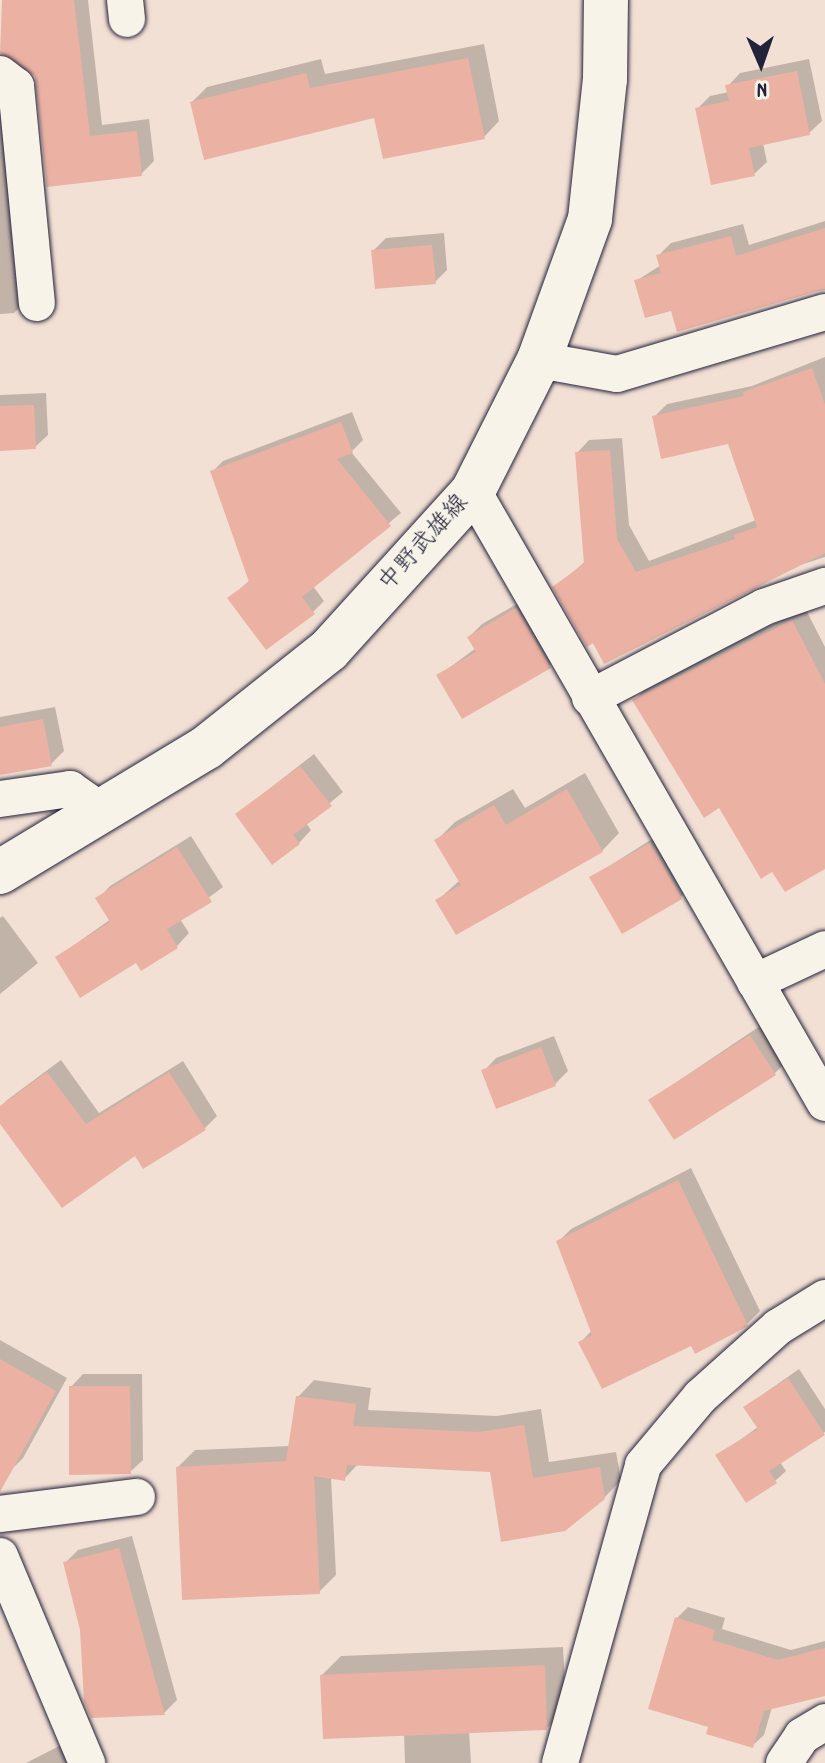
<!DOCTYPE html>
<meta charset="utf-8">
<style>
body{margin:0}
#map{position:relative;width:825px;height:1763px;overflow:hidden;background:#f3e0d4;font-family:Dekko,"Klee One",sans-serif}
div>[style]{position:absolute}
.shadow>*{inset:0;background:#0003}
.building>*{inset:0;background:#ebb2a4}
.roads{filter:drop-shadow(0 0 2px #22223b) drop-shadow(0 0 2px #22223b)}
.minor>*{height:36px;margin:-18px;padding:0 18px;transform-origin:18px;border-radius:18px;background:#f7f3e8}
.secondary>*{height:44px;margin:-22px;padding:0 22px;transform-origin:22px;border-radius:22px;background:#f7f3e8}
span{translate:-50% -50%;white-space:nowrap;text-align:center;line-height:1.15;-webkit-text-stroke:8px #f7f3e8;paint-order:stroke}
.street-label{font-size:24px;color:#22223b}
.north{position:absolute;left:721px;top:24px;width:80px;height:80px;-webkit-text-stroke:6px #f7f3e8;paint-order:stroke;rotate:178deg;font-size:22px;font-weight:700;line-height:32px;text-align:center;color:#22223b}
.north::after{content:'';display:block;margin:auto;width:28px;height:36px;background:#22223b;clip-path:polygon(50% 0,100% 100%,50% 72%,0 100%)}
</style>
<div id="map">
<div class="shadow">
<div style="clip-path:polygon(4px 0,88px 0,102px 125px,149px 119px,154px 161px,141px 174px,49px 184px,30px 28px)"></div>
<div style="clip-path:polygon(484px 44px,499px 121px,484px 137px,376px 116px,192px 102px,207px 87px,321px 59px,325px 74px)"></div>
<div style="clip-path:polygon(809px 59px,822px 121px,809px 133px,763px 143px,767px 162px,754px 174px,697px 109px,710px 96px,729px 92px,728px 86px,740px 73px)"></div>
<div style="clip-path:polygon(0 107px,30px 297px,14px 313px,0 314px)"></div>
<div style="clip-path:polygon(825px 221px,825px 290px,673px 309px,636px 281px,661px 265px,659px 255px,671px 243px,743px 224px,749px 245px)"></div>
<div style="clip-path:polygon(444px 233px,447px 270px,435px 282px,373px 251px,386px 238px)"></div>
<div style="clip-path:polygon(825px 357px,825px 557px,779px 572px,605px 661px,555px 587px,586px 561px,577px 453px,589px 440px,622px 438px,629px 525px,649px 561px,756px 520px,729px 442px,654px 417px,667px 404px,752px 386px)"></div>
<div style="clip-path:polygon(46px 393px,48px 435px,35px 447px,0 449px,0 395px)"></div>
<div style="clip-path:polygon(352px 412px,363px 440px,351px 452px,401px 513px,313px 586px,324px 601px,313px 612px,230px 598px,250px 580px,212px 472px,223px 461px)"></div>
<div style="clip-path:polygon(529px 597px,562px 654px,549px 666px,438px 676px,476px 648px,469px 637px,482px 624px)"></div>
<div style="clip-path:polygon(805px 608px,825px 647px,825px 863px,773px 869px,635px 700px,647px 687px)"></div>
<div style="clip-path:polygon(55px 707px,64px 751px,51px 764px,0 773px,0 717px)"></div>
<div style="clip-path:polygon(314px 754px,343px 792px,306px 823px,311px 830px,299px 843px,237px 814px)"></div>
<div style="clip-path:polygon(585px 773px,619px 833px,602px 851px,438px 900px,460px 880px,437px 840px,455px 822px,513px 789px,525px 808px)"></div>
<div style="clip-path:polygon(663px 832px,693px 885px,681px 897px,592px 877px)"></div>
<div style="clip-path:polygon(191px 836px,223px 887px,180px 919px,189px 933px,177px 946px,137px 960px,57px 957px,111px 919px,98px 899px,110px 886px)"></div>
<div style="clip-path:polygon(3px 916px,38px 963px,0 994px,0 918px)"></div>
<div style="clip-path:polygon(763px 1024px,787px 1061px,774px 1074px,650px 1100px)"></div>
<div style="clip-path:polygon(554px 1036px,568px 1071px,555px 1084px,484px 1071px,496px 1058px)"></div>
<div style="clip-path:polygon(61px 1060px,99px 1113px,183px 1061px,217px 1116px,204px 1129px,135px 1153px,0 1121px,0 1107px,7px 1100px)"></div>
<div style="clip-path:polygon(691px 1168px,760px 1311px,747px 1324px,581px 1342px,592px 1330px,558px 1242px,571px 1229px)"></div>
<div style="clip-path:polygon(0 1340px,67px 1378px,23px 1458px,10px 1471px,0 1465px)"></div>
<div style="clip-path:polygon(799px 1369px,825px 1409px,825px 1432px,780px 1462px,786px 1471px,775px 1481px,718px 1456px,758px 1427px,745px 1407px)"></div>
<div style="clip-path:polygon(83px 1374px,142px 1374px,143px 1460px,130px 1472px,71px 1387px)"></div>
<div style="clip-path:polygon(314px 1380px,371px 1388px,368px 1410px,497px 1416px,541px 1409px,549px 1462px,616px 1452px,621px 1480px,604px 1498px,492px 1470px,359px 1463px,344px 1479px,331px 1477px,336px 1575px,319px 1592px,178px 1467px,195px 1450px,291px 1446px,298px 1397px)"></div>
<div style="clip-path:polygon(132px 1536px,177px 1700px,164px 1713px,82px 1630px,65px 1563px,78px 1550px)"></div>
<div style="clip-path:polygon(688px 1607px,725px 1618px,722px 1629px,791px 1650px,825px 1641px,825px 1694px,772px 1707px,764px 1735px,752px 1746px,710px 1726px,677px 1618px)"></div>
<div style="clip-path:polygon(563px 1647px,566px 1709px,547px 1728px,469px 1731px,471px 1763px,405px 1763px,404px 1733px,322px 1675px,341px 1656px)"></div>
<div style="clip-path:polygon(69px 1741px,81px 1763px,26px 1763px)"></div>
</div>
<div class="building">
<div style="clip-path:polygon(2px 0,74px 0,90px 136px,137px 131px,142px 176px,47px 187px,35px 76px,0 53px)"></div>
<div style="clip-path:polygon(468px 58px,485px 139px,383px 159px,374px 118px,204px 160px,190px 102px,306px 73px,310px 88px)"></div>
<div style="clip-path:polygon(797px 71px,810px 135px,749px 148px,755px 176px,711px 185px,695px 108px,729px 101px,725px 85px)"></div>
<div style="clip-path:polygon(825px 228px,825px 289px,677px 332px,671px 311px,645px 318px,634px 280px,661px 273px,656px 255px,731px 236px,736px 256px)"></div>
<div style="clip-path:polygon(432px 245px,436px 284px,375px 289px,371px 250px)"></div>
<div style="clip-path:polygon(812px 368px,825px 405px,825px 553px,604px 664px,593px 643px,587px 647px,552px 587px,584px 564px,575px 452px,610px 450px,617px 539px,636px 572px,735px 539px,734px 535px,757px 527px,728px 444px,661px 459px,652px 416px,744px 396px,743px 392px)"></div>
<div style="clip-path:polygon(34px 405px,36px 449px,0 451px,0 406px)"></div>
<div style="clip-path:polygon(341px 422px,353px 453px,337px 459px,391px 526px,302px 597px,315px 614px,266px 650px,227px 598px,249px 582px,210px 471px)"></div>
<div style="clip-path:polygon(516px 608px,551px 668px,462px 719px,436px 675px,476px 652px,467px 637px)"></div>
<div style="clip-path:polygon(792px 620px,825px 684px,825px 869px,785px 892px,772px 872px,761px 879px,719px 808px,704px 818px,632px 700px)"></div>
<div style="clip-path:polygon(43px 719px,52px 766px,0 775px,0 727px)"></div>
<div style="clip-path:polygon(300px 766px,332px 806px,293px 835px,300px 844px,272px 865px,235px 814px)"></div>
<div style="clip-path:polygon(567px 789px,603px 852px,456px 935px,435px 900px,461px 885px,434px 840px,494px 805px,506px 825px)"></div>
<div style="clip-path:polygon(650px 843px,682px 899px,622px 934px,589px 877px)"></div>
<div style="clip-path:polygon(177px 847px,212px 902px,167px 929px,178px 948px,141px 971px,136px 963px,80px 998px,55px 957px,110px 922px,95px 898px)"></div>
<div style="clip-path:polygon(750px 1035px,776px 1075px,674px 1140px,648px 1100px)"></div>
<div style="clip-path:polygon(541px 1047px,556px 1086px,496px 1109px,481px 1070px)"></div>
<div style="clip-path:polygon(47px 1072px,86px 1124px,169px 1072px,206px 1130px,143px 1169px,135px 1156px,62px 1208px,0 1124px,0 1106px)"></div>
<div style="clip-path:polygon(678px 1180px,748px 1326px,695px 1354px,691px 1346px,602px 1389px,578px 1342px,592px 1335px,556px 1241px)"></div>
<div style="clip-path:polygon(0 1359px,56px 1391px,0 1492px)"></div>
<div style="clip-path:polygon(788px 1378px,825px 1435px,769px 1471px,777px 1483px,746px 1503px,715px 1455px,758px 1429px,743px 1407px)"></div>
<div style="clip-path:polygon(69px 1386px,130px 1386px,131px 1474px,69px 1475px)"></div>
<div style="clip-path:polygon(296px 1396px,356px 1404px,353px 1426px,479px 1432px,524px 1425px,533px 1478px,600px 1467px,605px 1499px,565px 1531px,501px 1542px,490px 1472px,347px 1465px,345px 1481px,314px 1476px,320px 1594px,182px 1600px,176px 1467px,286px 1461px)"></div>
<div style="clip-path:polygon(119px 1548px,165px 1715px,91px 1718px,84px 1701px,80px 1630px,63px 1562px)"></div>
<div style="clip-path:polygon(675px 1617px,715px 1630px,712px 1640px,778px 1660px,825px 1648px,825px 1696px,764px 1711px,753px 1748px,706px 1734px,708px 1727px,648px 1709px)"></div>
<div style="clip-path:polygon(545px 1665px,547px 1730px,323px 1739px,320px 1675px)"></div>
</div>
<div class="roads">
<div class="minor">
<div style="left:125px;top:0;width:19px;rotate:84deg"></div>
<div style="left:0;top:74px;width:20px;rotate:37deg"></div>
<div style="left:16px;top:86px;width:218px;rotate:84.5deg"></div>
<div style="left:539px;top:360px;width:79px;rotate:10.2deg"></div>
<div style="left:617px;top:374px;width:217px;rotate:-16.6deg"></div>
<div style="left:473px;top:491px;width:706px;rotate:60.09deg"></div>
<div style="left:590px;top:698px;width:196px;rotate:-27.6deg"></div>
<div style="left:764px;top:607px;width:65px;rotate:-19deg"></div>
<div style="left:0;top:799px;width:71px;rotate:-8.1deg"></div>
<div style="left:70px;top:789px;width:38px;rotate:35deg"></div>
<div style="left:755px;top:982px;width:77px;rotate:-25.2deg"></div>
<div style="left:0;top:1514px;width:138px;rotate:-7.1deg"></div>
<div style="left:0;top:1556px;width:225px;rotate:67.2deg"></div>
<div style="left:560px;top:1763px;width:309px;rotate:-74.4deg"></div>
<div style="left:643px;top:1465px;width:89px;rotate:-50deg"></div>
<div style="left:700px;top:1397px;width:105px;rotate:-41.9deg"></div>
<div style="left:778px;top:1327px;width:55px;rotate:-31.7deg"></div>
<div style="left:784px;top:1763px;width:32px;rotate:-56deg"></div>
<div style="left:802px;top:1736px;width:27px;rotate:-31deg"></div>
</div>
<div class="secondary">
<div style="left:0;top:872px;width:242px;rotate:-31.1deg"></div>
<div style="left:207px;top:747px;width:156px;rotate:-38.5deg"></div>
<div style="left:329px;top:650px;width:215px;rotate:-47.8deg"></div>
<div style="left:473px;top:491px;width:147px;rotate:-63.3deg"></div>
<div style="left:539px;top:360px;width:150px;rotate:-70.1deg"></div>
<div style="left:590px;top:219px;width:141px;rotate:-83.9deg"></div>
<div style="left:605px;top:79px;width:79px;rotate:-89.3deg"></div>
</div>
</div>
<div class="street-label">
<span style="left:425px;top:544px;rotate:-48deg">中野武雄線</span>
</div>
<div class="north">N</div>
</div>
